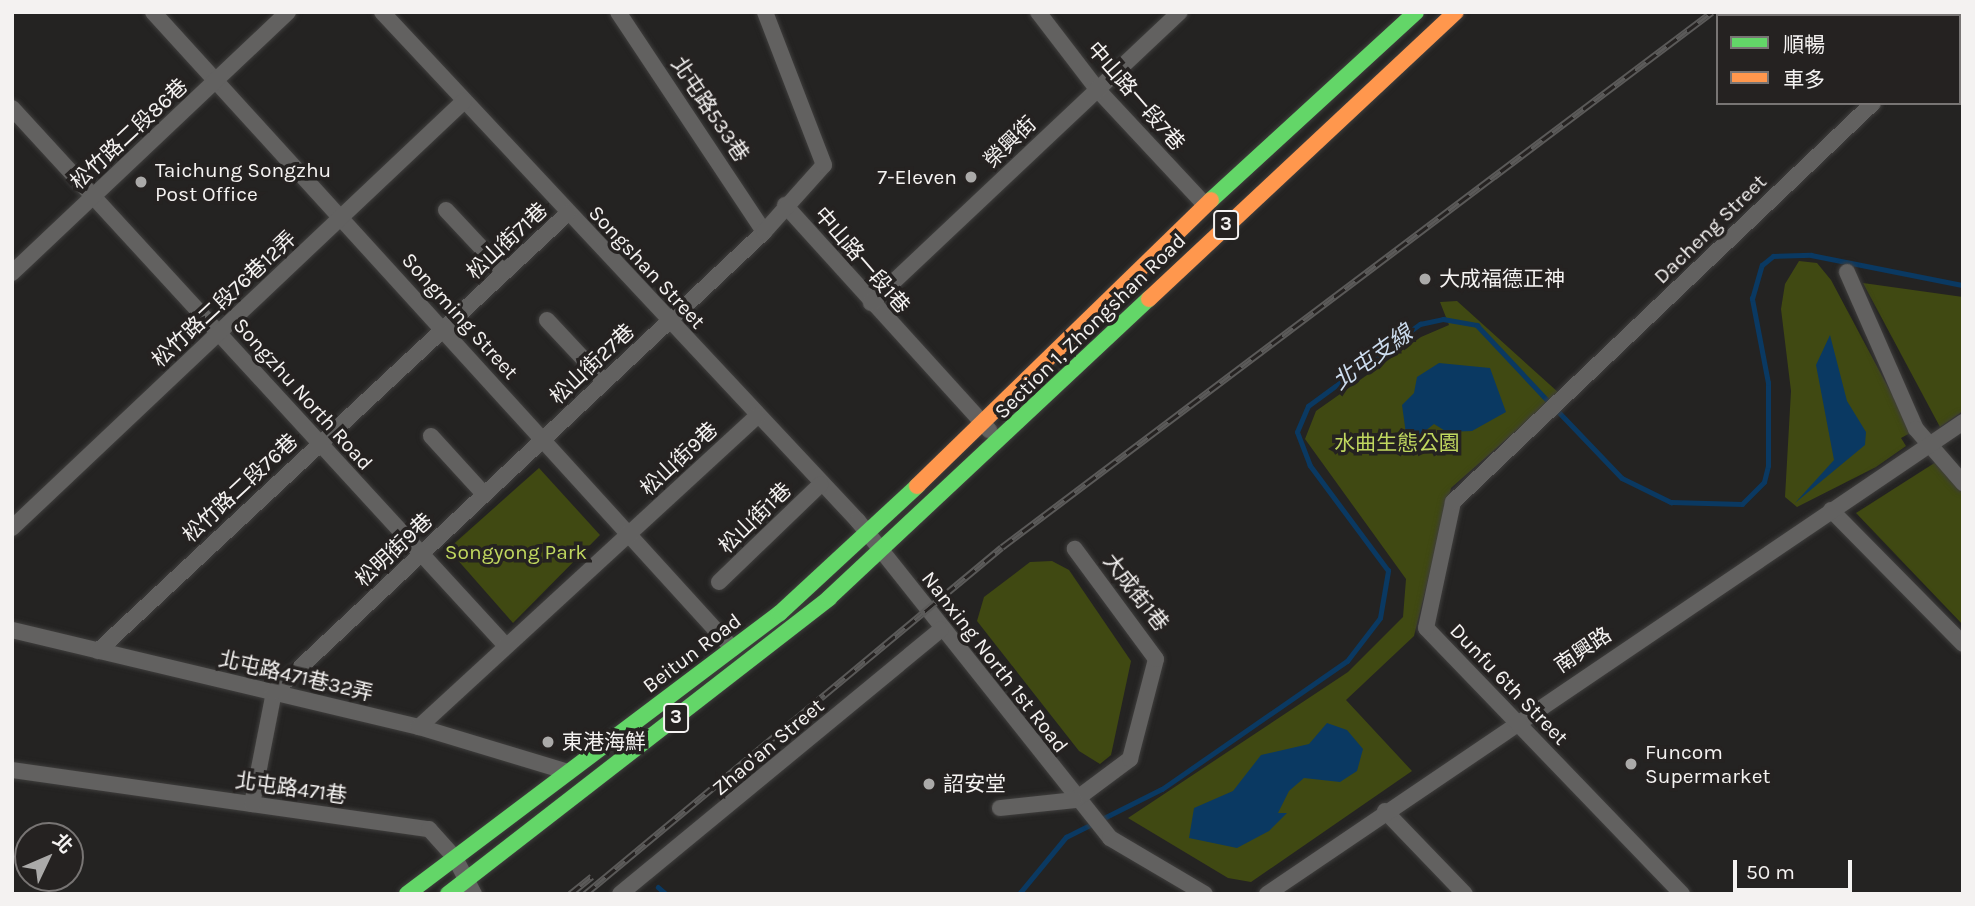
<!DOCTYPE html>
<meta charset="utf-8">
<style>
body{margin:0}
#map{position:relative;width:1975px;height:906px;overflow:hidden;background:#242322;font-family:Karla,"Noto Sans TC",sans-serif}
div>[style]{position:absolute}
.green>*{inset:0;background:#404912}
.water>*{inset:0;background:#0a3962}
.stream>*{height:4.5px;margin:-2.25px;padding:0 2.25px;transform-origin:2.25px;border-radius:2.25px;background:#0a3962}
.roads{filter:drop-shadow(0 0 2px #3f3e3d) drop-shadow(0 0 2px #3f3e3d)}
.street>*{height:16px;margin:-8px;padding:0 8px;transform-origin:8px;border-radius:8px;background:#626160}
.fast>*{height:16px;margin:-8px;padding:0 8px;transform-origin:8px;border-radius:8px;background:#63d668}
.slow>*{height:16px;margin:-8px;padding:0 8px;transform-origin:8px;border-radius:8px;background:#ff974d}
.rail>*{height:7px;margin-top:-3.5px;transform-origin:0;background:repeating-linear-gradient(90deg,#252221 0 13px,#5b5a59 0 26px);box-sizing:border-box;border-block:2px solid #5b5a59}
.dots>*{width:19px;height:19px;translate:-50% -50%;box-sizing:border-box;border:4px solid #252221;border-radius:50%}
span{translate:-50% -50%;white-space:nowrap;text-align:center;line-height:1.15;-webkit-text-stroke:7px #252221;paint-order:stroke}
.shield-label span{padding:2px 5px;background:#252221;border:2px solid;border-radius:5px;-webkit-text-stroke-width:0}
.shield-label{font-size:19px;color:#f4f2f1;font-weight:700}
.street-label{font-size:21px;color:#f4f2f1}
.poi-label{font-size:21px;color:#f4f2f1}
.left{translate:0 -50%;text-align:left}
.right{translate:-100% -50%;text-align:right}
.park-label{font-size:21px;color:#c0d75f}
.water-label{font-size:23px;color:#ccdcee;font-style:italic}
.frame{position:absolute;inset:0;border:14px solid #f4f2f1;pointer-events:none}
.legend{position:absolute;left:1716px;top:14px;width:245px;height:91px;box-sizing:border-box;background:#252221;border:2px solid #787574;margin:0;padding:9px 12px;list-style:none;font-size:21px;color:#f4f2f1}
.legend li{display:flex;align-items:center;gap:14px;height:35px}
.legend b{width:35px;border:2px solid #787574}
.north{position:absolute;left:14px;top:822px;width:70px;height:70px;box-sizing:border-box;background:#252221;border:2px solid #787574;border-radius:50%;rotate:46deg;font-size:19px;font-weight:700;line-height:28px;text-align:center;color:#f4f2f1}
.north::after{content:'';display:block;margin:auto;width:24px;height:32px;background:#abaaa9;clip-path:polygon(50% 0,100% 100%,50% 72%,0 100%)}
.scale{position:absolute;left:1733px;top:860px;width:119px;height:32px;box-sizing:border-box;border:4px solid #f4f2f1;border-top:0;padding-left:9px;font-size:21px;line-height:24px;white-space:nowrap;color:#f4f2f1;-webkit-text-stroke:5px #252221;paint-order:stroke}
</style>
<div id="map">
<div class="green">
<div style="clip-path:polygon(1799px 261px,1817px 263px,1831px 280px,1912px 432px,1901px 438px,1906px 446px,1876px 467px,1797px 507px,1785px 497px,1791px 391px,1781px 309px,1785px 284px)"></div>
<div style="clip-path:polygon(1863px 283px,1963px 297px,1963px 411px,1940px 427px)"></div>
<div style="clip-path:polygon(1457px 301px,1559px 393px,1451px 488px,1414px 636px,1346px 700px,1412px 771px,1251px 882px,1228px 878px,1128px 818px,1348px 672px,1403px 617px,1406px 579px,1305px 439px,1316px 411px,1421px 337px,1449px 325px,1440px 302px)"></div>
<div style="clip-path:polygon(1936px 462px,1963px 490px,1963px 625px,1856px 513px)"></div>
<div style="clip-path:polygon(539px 468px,600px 535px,513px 623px,448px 549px)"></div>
<div style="clip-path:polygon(1052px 561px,1069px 570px,1131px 661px,1111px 755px,1100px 764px,1079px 751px,977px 621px,984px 597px,1030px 562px)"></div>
</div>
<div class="water">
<div style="clip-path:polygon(1830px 335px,1847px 401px,1866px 432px,1865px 445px,1795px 503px,1834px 460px,1816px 365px)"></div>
<div style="clip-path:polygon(1439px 363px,1490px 368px,1506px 412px,1472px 431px,1447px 432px,1434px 424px,1420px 435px,1406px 434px,1402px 405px,1414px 393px,1417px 377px)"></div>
<div style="clip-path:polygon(1327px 723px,1347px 730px,1363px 749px,1357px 771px,1340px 782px,1304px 778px,1289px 791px,1278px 813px,1287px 813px,1269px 831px,1237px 848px,1189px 838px,1194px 808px,1233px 791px,1261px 755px,1309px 744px)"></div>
</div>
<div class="stream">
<div style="left:1557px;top:410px;width:94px;rotate:46.3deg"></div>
<div style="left:1622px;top:478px;width:55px;rotate:26.1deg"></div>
<div style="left:1671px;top:502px;width:71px;rotate:1.6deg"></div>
<div style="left:1742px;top:504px;width:31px;rotate:-45deg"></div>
<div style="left:1764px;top:482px;width:16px;rotate:-76deg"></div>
<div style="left:1768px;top:466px;width:83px;rotate:-90deg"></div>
<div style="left:1768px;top:383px;width:86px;rotate:-100.8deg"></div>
<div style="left:1752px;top:299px;width:35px;rotate:-74deg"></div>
<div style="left:1762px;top:265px;width:14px;rotate:-39deg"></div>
<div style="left:1773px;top:256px;width:38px;rotate:-2deg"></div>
<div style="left:1811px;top:255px;width:155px;rotate:11.2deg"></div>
<div style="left:658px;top:887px;width:11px;rotate:41deg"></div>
<div style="left:1019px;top:894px;width:74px;rotate:-50.5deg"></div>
<div style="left:1066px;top:837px;width:107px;rotate:-26.6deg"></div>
<div style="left:1162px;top:789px;width:225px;rotate:-34.7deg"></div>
<div style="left:1347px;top:661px;width:54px;rotate:-52.5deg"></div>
<div style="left:1380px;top:618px;width:48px;rotate:-80.3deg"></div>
<div style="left:1388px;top:571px;width:131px;rotate:-126.6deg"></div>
<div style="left:1310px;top:466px;width:36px;rotate:-111deg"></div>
<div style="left:1297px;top:432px;width:28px;rotate:-67deg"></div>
<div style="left:1308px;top:406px;width:139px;rotate:-36.2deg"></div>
<div style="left:1420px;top:324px;width:24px;rotate:-12deg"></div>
<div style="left:1443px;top:319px;width:35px;rotate:10deg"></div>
<div style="left:1477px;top:325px;width:108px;rotate:46.9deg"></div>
</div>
<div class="roads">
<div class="street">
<div style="left:153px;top:12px;width:861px;rotate:47.68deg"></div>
<div style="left:382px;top:12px;width:697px;rotate:46.92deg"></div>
<div style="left:858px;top:521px;width:405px;rotate:51.5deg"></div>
<div style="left:1110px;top:838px;width:110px;rotate:30.5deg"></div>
<div style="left:618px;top:12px;width:264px;rotate:56.4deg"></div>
<div style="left:1038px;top:12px;width:97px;rotate:52.5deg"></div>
<div style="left:1097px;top:89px;width:158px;rotate:47deg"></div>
<div style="left:1959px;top:22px;width:6px;rotate:45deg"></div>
<div style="left:12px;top:108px;width:730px;rotate:47.44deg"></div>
<div style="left:785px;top:205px;width:304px;rotate:47.8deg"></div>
<div style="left:446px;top:210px;width:85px;rotate:46.9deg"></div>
<div style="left:1847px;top:272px;width:171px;rotate:66.3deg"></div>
<div style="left:1916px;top:429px;width:72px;rotate:49deg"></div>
<div style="left:12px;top:273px;width:380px;rotate:-43.4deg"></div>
<div style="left:871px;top:303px;width:424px;rotate:-43.3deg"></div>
<div style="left:547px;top:320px;width:83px;rotate:46.9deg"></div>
<div style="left:431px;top:436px;width:79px;rotate:47.6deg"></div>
<div style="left:1831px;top:510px;width:188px;rotate:45.4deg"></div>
<div style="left:12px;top:528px;width:622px;rotate:-43.37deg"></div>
<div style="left:719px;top:582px;width:141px;rotate:-43.9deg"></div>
<div style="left:12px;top:630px;width:418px;rotate:13.4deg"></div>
<div style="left:419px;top:727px;width:156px;rotate:16.8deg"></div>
<div style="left:98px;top:651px;width:642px;rotate:-42.98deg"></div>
<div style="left:419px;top:727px;width:459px;rotate:-42.6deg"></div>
<div style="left:12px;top:770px;width:421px;rotate:8.1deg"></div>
<div style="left:429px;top:829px;width:39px;rotate:48deg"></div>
<div style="left:455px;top:858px;width:41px;rotate:62.2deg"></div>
<div style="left:1075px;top:800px;width:69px;rotate:-36.7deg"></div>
<div style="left:1130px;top:759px;width:103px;rotate:-75.4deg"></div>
<div style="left:1156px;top:659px;width:137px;rotate:-126.4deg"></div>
<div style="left:252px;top:804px;width:114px;rotate:-78.9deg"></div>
<div style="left:274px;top:692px;width:672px;rotate:-43.19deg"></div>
<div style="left:764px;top:232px;width:90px;rotate:-48.2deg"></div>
<div style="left:824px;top:165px;width:164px;rotate:-111.1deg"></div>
<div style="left:1000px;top:808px;width:75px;rotate:-6.1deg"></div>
<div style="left:1385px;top:811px;width:115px;rotate:46.1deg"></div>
<div style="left:620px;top:894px;width:416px;rotate:-39.5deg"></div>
<div style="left:1267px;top:894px;width:841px;rotate:-34.14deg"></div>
<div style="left:1682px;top:894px;width:369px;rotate:-133.9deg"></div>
<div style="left:1426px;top:628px;width:129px;rotate:-77.9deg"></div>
<div style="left:1453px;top:502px;width:579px;rotate:-43.53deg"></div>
</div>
<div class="fast">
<div style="left:1211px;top:200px;width:278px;rotate:-42.5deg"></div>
<div style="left:407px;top:894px;width:467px;rotate:-37deg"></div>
<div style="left:780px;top:613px;width:187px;rotate:-42.8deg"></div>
<div style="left:448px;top:894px;width:482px;rotate:-37.8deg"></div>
<div style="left:829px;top:598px;width:438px;rotate:-43.1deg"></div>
</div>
<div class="slow">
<div style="left:1149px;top:299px;width:420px;rotate:-43.1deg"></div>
<div style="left:917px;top:486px;width:410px;rotate:-44.2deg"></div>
</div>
</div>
<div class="rail">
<div style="left:570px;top:894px;width:28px;rotate:-39deg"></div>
<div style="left:585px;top:894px;width:542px;rotate:-39.77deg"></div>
<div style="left:1002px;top:547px;width:889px;rotate:-37deg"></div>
</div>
<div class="dots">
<div style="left:971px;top:177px;background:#abaaa9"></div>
<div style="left:141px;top:182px;background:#abaaa9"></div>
<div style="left:1425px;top:279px;background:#abaaa9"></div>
<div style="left:548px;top:742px;background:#abaaa9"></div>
<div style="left:1631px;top:764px;background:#abaaa9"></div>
<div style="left:929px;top:784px;background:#abaaa9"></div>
</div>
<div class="shield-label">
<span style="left:1226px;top:225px">3</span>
<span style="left:676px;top:718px">3</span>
</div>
<div class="street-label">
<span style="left:1136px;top:96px;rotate:49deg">中山路一段7巷</span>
<span style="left:710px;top:109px;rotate:56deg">北屯路533巷</span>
<span style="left:129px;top:134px;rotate:-43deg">松竹路二段86巷</span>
<span style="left:1010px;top:142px;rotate:-44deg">榮興街</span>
<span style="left:1710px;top:229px;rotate:-44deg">Dacheng Street</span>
<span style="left:507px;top:241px;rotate:-43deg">松山街71巷</span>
<span style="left:862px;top:260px;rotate:49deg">中山路一段1巷</span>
<span style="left:647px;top:267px;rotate:47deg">Songshan Street</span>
<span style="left:224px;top:299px;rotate:-43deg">松竹路二段76巷12弄</span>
<span style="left:460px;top:316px;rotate:48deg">Songming Street</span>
<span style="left:1090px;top:326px;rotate:-44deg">Section 1, Zhongshan Road</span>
<span style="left:592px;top:364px;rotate:-43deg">松山街27巷</span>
<span style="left:303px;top:394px;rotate:48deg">Songzhu North Road</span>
<span style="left:679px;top:459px;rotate:-43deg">松山街9巷</span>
<span style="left:240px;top:488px;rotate:-43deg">松竹路二段76巷</span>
<span style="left:755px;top:518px;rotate:-44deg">松山街1巷</span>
<span style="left:394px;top:550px;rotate:-43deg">松明街9巷</span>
<span style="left:1136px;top:592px;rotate:52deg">大成街1巷</span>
<span style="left:1583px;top:650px;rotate:-34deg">南興路</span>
<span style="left:692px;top:653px;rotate:-37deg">Beitun Road</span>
<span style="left:995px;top:662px;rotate:52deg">Nanxing North 1st Road</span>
<span style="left:296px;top:676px;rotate:13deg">北屯路471巷32弄</span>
<span style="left:1509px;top:684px;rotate:46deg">Dunfu 6th Street</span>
<span style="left:768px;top:747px;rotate:-40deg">Zhao'an Street</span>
<span style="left:291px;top:788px;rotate:8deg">北屯路471巷</span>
</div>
<div class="poi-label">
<span class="left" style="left:155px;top:182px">Taichung Songzhu<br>Post Office</span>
<span class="right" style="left:957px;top:177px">7-Eleven</span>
<span class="left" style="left:1439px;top:279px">大成福德正神</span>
<span class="left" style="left:562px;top:742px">東港海鮮</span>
<span class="left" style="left:1645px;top:764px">Funcom<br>Supermarket</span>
<span class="left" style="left:943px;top:784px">詔安堂</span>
</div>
<div class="park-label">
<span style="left:1397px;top:443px">水曲生態公園</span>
<span style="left:516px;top:552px">Songyong Park</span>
</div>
<div class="water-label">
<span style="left:1373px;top:358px;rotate:-36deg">北屯支線</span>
</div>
<div class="frame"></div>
<ul class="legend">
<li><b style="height:9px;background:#63d668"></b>順暢</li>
<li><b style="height:9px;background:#ff974d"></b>車多</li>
</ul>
<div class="north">北</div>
<div class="scale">50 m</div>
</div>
